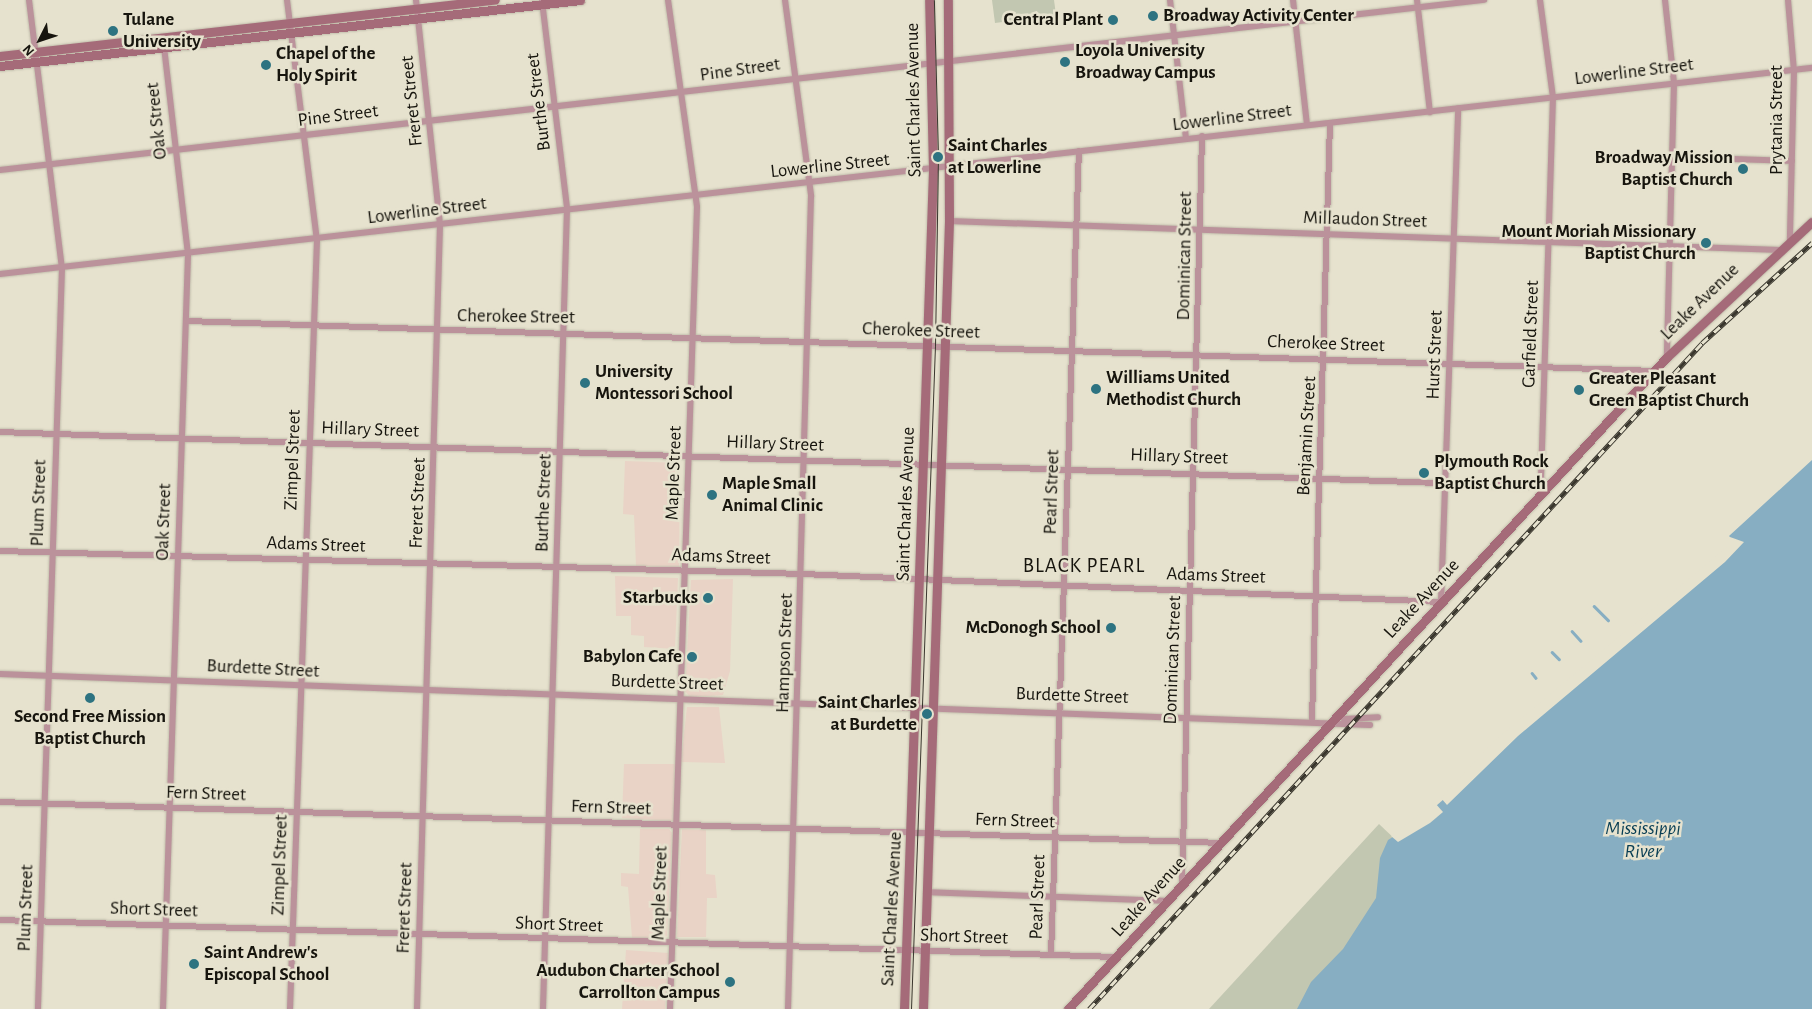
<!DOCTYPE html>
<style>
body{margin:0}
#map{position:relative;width:1812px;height:1009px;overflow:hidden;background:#e6e2ce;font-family:"Alegreya Sans",sans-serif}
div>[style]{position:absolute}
.commercial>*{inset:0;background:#e9d3c6}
.green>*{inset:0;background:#c2c7b1}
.water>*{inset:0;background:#87aec2}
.pier>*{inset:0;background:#e6e2ce}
.stream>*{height:2.5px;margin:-1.25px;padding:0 1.25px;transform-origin:1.25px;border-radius:1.25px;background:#87aec2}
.roads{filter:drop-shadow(0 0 1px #c1bdab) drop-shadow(0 0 1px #c1bdab)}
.street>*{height:6px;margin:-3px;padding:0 3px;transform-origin:3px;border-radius:3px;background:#bb929b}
.secondary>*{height:9px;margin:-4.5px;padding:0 4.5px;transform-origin:4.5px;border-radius:4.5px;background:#a56b79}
.tram>*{height:1px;margin:-0.5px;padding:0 0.5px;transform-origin:0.5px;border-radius:0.5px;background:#39362d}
.rail>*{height:4.5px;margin-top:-2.25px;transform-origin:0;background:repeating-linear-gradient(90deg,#e6e2ce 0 8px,#39362d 0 16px);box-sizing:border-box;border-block:1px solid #39362d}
.dots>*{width:14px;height:14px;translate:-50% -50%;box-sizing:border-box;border:2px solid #e6e2ce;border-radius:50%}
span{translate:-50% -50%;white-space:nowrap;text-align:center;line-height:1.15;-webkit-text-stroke:5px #e6e2ce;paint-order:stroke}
.poi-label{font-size:19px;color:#17150e;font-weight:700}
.left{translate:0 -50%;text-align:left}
.right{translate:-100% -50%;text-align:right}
.street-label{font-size:19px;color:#17150e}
.water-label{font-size:20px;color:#083e54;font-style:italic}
.quarter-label{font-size:21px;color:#17150e;letter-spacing:1px}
.north{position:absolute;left:15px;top:15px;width:50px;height:50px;-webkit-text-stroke:4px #e6e2ce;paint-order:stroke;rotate:229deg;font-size:14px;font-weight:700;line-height:20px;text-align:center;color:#17150e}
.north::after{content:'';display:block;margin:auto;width:18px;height:22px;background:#17150e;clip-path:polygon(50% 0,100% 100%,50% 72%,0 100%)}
</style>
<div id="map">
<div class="commercial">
<div style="clip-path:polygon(625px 461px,680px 463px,679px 568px,636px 566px,634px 515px,623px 514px)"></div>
<div style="clip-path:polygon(615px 576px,678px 578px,675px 649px,644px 647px,644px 636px,631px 635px,631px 616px,616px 616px)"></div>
<div style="clip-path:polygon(733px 579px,730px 671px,723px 695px,690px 697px,685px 691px,691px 580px)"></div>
<div style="clip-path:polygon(687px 707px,719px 707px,725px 763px,681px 762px)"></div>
<div style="clip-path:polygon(624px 764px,677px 764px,674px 821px,622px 818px)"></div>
<div style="clip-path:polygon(640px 829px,669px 829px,672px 833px,667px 936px,662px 939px,632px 938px,628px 887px,621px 886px,621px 873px,639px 874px)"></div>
<div style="clip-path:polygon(682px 829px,706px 830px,706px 874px,715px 875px,717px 898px,707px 898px,706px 937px,677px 937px)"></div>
<div style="clip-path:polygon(626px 950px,668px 953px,665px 1009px,622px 1009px)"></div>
</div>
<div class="green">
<div style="clip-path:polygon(992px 0,1054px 0,1056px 15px,995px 23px)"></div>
<div style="clip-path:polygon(1379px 824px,1398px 842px,1390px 897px,1298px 1009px,1209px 1009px)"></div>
</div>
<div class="water">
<div style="clip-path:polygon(1812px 460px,1812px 1009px,1297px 1009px,1311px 982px,1343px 949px,1376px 898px,1380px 858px,1388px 840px,1420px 820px,1736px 543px,1729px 536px)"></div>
</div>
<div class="pier">
<div style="clip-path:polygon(1730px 537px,1744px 542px,1725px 562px,1518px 736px,1447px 805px,1441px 798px,1494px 741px,1732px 543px)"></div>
<div style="clip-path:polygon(1435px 803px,1443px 812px,1430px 823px,1398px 842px,1391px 836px)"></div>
</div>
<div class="stream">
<div style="left:1594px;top:606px;width:20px;rotate:45deg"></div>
<div style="left:1572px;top:631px;width:13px;rotate:48deg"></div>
<div style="left:1552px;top:652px;width:10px;rotate:45deg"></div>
<div style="left:1532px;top:673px;width:6px;rotate:51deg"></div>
</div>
<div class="roads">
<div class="street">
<div style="left:29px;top:0;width:270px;rotate:83deg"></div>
<div style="left:62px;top:268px;width:741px;rotate:91.86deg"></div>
<div style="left:287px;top:0;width:242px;rotate:82.9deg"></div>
<div style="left:317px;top:240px;width:769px;rotate:92.01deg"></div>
<div style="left:416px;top:0;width:226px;rotate:83.9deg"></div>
<div style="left:440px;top:225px;width:784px;rotate:91.68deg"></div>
<div style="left:668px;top:0;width:209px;rotate:82deg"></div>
<div style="left:697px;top:207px;width:802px;rotate:91.93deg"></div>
<div style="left:785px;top:0;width:198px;rotate:82.4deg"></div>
<div style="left:811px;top:196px;width:813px;rotate:91.62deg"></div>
<div style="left:1170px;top:0;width:139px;rotate:83.4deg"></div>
<div style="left:1293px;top:0;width:125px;rotate:83.6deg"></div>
<div style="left:1417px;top:0;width:113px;rotate:83.4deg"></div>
<div style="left:1540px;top:0;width:98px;rotate:82.4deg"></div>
<div style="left:1553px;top:97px;width:382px;rotate:91.8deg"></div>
<div style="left:1541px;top:479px;width:11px;rotate:49deg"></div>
<div style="left:1665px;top:0;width:83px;rotate:83.8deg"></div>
<div style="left:1674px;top:83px;width:274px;rotate:91.5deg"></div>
<div style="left:1788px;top:0;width:71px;rotate:85.2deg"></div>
<div style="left:1794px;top:71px;width:169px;rotate:91.4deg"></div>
<div style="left:542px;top:1px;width:209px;rotate:83.1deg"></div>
<div style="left:567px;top:209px;width:800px;rotate:91.72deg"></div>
<div style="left:163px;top:38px;width:218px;rotate:83.4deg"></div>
<div style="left:188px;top:255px;width:754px;rotate:91.9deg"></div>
<div style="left:1673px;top:157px;width:119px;rotate:1.9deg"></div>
<div style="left:0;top:170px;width:1494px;rotate:-6.54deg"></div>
<div style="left:949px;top:221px;width:832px;rotate:2deg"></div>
<div style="left:0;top:274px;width:1824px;rotate:-6.49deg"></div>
<div style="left:187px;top:321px;width:1469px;rotate:1.95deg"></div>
<div style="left:0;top:432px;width:1549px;rotate:2.03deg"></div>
<div style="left:0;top:551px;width:803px;rotate:1.64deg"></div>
<div style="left:803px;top:574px;width:639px;rotate:2.51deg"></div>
<div style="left:1441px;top:602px;width:494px;rotate:-88deg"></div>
<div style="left:0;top:674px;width:1371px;rotate:2.13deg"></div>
<div style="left:1312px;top:719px;width:596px;rotate:-88.27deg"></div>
<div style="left:1344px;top:719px;width:34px;rotate:-3deg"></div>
<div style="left:0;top:802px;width:1221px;rotate:1.92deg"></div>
<div style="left:1182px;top:886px;width:750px;rotate:-88.47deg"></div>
<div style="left:926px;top:892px;width:241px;rotate:2.1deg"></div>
<div style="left:0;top:920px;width:1118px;rotate:1.9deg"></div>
<div style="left:1051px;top:955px;width:804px;rotate:-88.01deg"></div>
</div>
<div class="secondary">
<div style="left:0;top:56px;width:498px;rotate:-6.5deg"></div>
<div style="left:0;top:66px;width:584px;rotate:-6.49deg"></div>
<div style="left:904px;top:1009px;width:840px;rotate:-88.02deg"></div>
<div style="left:933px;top:170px;width:170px;rotate:-91.3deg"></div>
<div style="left:923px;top:1009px;width:788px;rotate:-88.11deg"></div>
<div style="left:949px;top:221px;width:221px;rotate:-90.3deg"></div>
<div style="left:1068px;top:1009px;width:885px;rotate:-47.43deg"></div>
<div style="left:1667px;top:357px;width:198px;rotate:-43deg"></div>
</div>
</div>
<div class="tram">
<div style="left:911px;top:1009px;width:663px;rotate:-87.93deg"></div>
<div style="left:935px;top:346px;width:189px;rotate:-89.1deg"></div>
<div style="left:938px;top:157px;width:157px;rotate:-91.5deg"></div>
</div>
<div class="rail">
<div style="left:1089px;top:1009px;width:905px;rotate:-47.37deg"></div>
<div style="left:1702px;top:343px;width:149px;rotate:-42.3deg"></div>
</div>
<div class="dots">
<div style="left:1153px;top:16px;background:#2d7381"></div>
<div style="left:1113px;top:20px;background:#2d7381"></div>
<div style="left:113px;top:31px;background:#2d7381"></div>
<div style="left:1065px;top:62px;background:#2d7381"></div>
<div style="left:266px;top:65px;background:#2d7381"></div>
<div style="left:938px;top:157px;background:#2d7381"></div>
<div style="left:1743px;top:169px;background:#2d7381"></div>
<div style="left:1706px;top:243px;background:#2d7381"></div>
<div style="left:585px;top:383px;background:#2d7381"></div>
<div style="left:1096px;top:389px;background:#2d7381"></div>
<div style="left:1579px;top:390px;background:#2d7381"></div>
<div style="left:1424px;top:473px;background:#2d7381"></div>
<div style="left:712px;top:495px;background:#2d7381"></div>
<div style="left:708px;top:598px;background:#2d7381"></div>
<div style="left:1111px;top:628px;background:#2d7381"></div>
<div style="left:692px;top:657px;background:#2d7381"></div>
<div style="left:90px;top:698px;background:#2d7381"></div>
<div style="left:927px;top:714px;background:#2d7381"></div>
<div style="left:194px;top:964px;background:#2d7381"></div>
<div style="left:730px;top:982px;background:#2d7381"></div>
</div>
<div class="poi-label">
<span class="left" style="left:1163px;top:16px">Broadway Activity Center</span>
<span class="left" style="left:123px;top:31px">Tulane<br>University</span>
<span class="right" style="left:1103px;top:20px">Central Plant</span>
<span class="left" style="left:1075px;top:62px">Loyola University<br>Broadway Campus</span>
<span class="left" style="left:276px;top:65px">Chapel of the<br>Holy Spirit</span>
<span class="left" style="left:948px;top:157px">Saint Charles<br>at Lowerline</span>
<span class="right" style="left:1733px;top:169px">Broadway Mission<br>Baptist Church</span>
<span class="right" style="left:1696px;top:243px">Mount Moriah Missionary<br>Baptist Church</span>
<span class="left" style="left:595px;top:383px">University<br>Montessori School</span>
<span class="left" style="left:1106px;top:389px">Williams United<br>Methodist Church</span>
<span class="left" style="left:1589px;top:390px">Greater Pleasant<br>Green Baptist Church</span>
<span class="left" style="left:1434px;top:473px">Plymouth Rock<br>Baptist Church</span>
<span class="left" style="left:722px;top:495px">Maple Small<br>Animal Clinic</span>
<span class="right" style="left:698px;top:598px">Starbucks</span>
<span class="right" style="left:1101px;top:628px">McDonogh School</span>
<span class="right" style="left:682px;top:657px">Babylon Cafe</span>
<span class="right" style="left:917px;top:714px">Saint Charles<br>at Burdette</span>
<span style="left:90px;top:728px">Second Free Mission<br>Baptist Church</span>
<span class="left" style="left:204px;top:964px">Saint Andrew's<br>Episcopal School</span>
<span class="right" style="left:720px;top:982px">Audubon Charter School<br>Carrollton Campus</span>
</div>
<div class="street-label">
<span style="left:740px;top:70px;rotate:-8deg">Pine Street</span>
<span style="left:1634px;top:72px;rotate:-7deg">Lowerline Street</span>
<span style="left:914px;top:100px;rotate:-91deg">Saint Charles Avenue</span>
<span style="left:412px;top:101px;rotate:-96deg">Freret Street</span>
<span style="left:539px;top:102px;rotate:-97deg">Burthe Street</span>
<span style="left:338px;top:116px;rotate:-7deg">Pine Street</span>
<span style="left:1232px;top:118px;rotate:-7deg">Lowerline Street</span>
<span style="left:1777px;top:120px;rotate:-90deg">Prytania Street</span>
<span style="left:157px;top:121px;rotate:-96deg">Oak Street</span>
<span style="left:830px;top:166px;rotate:-6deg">Lowerline Street</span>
<span style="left:427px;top:211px;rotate:-7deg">Lowerline Street</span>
<span style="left:1365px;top:220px;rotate:2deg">Millaudon Street</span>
<span style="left:1185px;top:256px;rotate:-89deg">Dominican Street</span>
<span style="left:1700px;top:302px;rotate:-44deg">Leake Avenue</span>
<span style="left:516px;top:317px;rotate:1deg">Cherokee Street</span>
<span style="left:921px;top:331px;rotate:2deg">Cherokee Street</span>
<span style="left:1531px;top:334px;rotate:-88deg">Garfield Street</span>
<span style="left:1326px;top:344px;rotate:2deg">Cherokee Street</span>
<span style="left:1435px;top:355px;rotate:-88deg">Hurst Street</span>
<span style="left:370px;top:430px;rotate:2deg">Hillary Street</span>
<span style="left:1307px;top:436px;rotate:-87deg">Benjamin Street</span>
<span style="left:775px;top:444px;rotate:2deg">Hillary Street</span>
<span style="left:1179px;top:457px;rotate:2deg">Hillary Street</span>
<span style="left:293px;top:460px;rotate:-88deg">Zimpel Street</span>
<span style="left:674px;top:473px;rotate:-88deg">Maple Street</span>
<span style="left:1052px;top:492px;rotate:-88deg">Pearl Street</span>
<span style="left:39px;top:503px;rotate:-88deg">Plum Street</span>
<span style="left:418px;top:503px;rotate:-88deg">Freret Street</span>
<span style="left:544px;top:503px;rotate:-88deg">Burthe Street</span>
<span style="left:906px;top:504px;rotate:-88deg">Saint Charles Avenue</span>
<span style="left:164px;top:522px;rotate:-88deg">Oak Street</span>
<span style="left:316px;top:545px;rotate:2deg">Adams Street</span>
<span style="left:721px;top:557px;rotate:2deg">Adams Street</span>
<span style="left:1216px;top:576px;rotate:2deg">Adams Street</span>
<span style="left:1422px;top:599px;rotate:-47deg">Leake Avenue</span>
<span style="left:785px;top:653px;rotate:-88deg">Hampson Street</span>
<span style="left:1173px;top:660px;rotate:-88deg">Dominican Street</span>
<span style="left:263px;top:669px;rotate:3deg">Burdette Street</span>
<span style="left:667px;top:683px;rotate:2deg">Burdette Street</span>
<span style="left:1072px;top:696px;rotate:2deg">Burdette Street</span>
<span style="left:206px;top:794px;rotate:2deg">Fern Street</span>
<span style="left:611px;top:808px;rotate:2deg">Fern Street</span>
<span style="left:1015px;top:821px;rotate:2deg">Fern Street</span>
<span style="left:280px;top:865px;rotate:-88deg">Zimpel Street</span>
<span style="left:660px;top:893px;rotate:-88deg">Maple Street</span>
<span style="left:1038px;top:897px;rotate:-88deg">Pearl Street</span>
<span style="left:1149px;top:897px;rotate:-48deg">Leake Avenue</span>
<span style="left:26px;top:908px;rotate:-88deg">Plum Street</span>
<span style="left:405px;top:908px;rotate:-88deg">Freret Street</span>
<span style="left:892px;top:909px;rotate:-87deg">Saint Charles Avenue</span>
<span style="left:154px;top:910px;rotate:2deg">Short Street</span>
<span style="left:559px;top:925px;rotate:2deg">Short Street</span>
<span style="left:964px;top:937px;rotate:2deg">Short Street</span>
</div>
<div class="water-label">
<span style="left:1643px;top:840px">Mississippi<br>River</span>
</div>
<div class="quarter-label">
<span style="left:1084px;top:566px">BLACK PEARL</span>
</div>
<div class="north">N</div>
</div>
